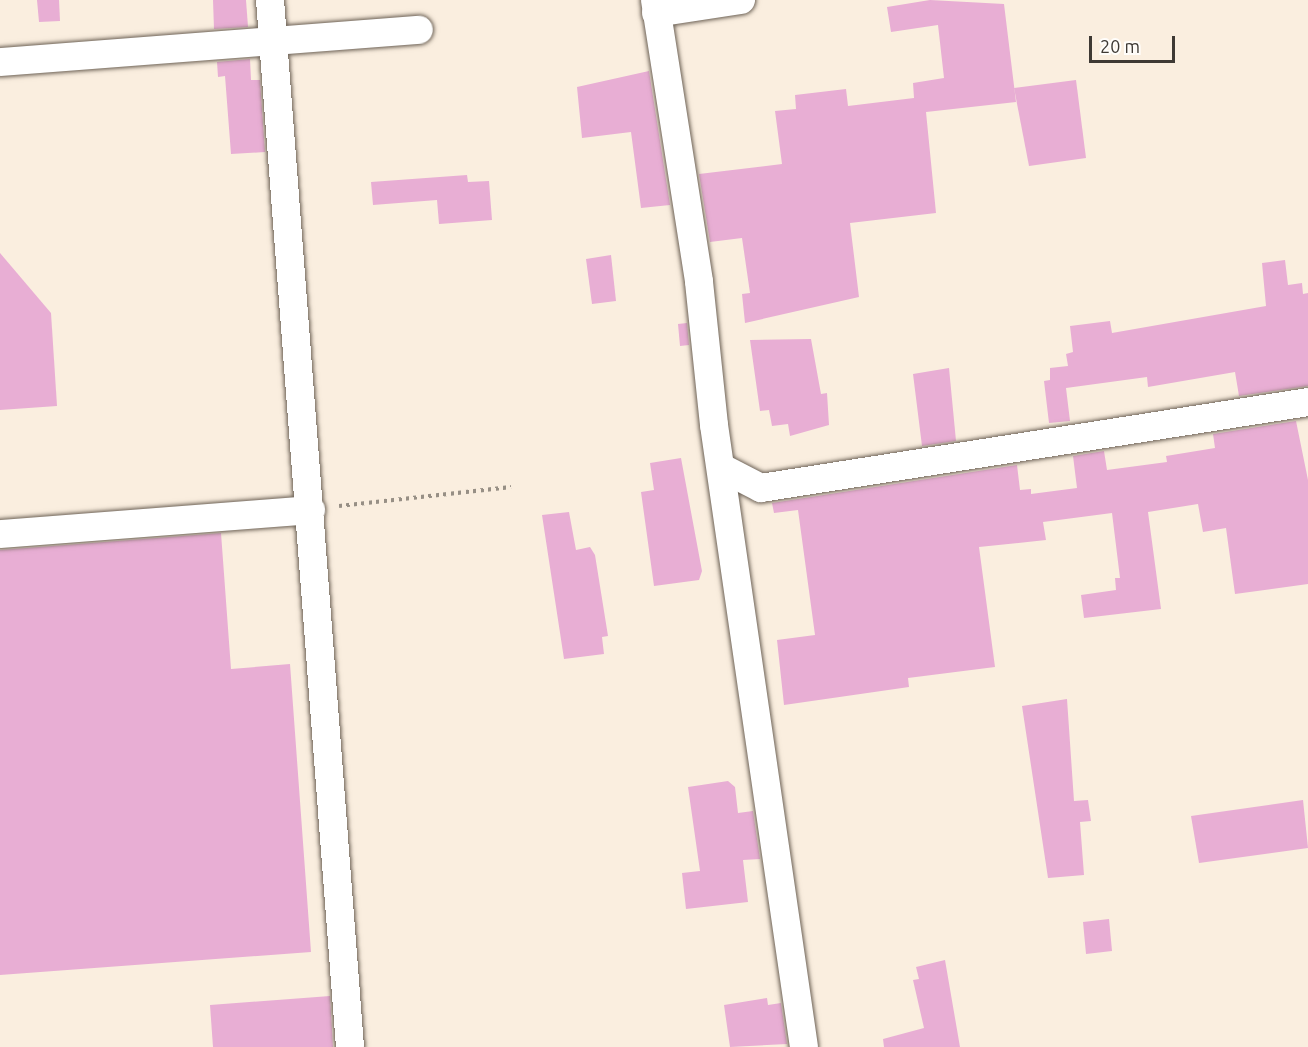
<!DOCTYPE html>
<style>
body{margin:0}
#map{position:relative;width:1308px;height:1047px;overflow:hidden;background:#faeedf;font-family:Ubuntu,sans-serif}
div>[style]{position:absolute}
.building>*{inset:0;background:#e8aed4}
.path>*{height:4px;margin-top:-2px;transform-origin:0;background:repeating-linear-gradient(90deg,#978f85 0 3px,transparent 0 7.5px)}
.roads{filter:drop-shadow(0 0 2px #6e6357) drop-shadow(0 0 2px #6e6357)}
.minor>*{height:28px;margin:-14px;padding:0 14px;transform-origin:14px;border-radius:14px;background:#fff}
span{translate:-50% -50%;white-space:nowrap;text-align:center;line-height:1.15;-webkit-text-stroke:4.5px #fffdfa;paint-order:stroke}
.scale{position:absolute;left:1089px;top:36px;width:86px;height:27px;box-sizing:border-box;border:3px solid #3e3934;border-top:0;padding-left:8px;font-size:18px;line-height:21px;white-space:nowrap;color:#3e3934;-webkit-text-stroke:4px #fffdfa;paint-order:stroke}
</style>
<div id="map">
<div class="building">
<div style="clip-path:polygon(37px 0,59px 0,60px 21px,39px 22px)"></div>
<div style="clip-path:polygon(213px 0,246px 0,248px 27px,214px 29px)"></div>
<div style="clip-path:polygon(930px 0,1004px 4px,1016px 102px,926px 112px,936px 213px,850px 223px,859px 297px,745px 323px,742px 294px,750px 293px,742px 238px,710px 242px,699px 174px,782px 164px,775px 111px,796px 109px,795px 95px,846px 89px,848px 106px,914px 98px,913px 83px,944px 78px,938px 25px,891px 32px,887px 7px)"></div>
<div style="clip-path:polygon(250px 59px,251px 80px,260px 80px,265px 152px,231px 154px,225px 76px,218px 77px,217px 62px)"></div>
<div style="clip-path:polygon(649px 71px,670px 205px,641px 208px,631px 132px,582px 138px,577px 87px)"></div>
<div style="clip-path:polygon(1076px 80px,1086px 158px,1029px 166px,1014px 88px)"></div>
<div style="clip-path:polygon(467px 175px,468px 182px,489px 181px,492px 220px,439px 224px,437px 200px,373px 205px,371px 182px)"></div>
<div style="clip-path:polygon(0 253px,51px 313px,57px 406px,0 410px)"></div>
<div style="clip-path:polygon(611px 255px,616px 301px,592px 304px,586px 259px)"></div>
<div style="clip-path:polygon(1285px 260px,1288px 285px,1302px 283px,1303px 294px,1308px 293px,1308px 386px,1239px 396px,1235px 372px,1148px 387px,1147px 377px,1066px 388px,1070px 421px,1049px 423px,1044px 381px,1050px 380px,1050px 368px,1068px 366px,1066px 354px,1073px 352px,1070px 326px,1110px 321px,1112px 333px,1266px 306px,1262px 263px)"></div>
<div style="clip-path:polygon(687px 323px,689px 345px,680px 346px,678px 324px)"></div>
<div style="clip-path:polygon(811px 339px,821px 394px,827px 393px,829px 425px,790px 436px,788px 424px,772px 426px,769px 410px,760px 411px,750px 340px)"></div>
<div style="clip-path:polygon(949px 368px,956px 441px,922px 446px,913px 374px)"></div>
<div style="clip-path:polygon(1296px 421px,1308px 480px,1308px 584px,1235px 594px,1226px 528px,1203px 532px,1198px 504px,1148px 512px,1161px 609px,1084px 618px,1081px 595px,1116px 590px,1115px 578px,1120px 578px,1112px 513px,1043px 522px,1046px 540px,979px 547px,995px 667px,908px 678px,909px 687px,784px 705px,777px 640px,815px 635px,798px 510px,774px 513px,772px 503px,1017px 465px,1020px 490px,1031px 489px,1031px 494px,1077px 488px,1073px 456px,1104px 451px,1107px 470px,1167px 462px,1166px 456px,1215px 448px,1213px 434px)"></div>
<div style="clip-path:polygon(681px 458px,702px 571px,699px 580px,654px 586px,641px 492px,654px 490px,650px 463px)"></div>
<div style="clip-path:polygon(569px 512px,576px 550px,590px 547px,595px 555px,608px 636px,602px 637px,604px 654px,564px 659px,542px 515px)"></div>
<div style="clip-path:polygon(221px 533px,231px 669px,290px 664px,311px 952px,0 975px,0 550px)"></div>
<div style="clip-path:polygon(1067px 699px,1074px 801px,1088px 800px,1091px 821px,1080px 822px,1084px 875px,1048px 878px,1022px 706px)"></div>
<div style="clip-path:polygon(728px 781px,735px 787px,738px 813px,753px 811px,760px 859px,743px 860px,748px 902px,686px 909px,682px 873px,700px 871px,688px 787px)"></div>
<div style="clip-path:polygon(1303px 800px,1308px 848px,1199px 863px,1191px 816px)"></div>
<div style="clip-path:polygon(1109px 919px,1112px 951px,1086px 954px,1083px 922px)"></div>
<div style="clip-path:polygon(945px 960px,960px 1047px,884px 1047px,883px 1039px,924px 1028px,913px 980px,919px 979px,916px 967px)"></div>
<div style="clip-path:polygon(330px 996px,333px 1047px,213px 1047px,210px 1005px)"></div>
<div style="clip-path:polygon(767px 998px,768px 1005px,781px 1003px,787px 1044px,730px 1047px,724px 1005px)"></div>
</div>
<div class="path">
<div style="left:339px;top:506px;width:173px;rotate:-6.3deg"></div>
</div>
<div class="roads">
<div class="minor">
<div style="left:270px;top:0;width:1050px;rotate:85.63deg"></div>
<div style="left:655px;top:0;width:285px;rotate:81.1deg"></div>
<div style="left:699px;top:282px;width:144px;rotate:84deg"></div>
<div style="left:714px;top:425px;width:628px;rotate:81.77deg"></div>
<div style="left:656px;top:13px;width:86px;rotate:-8.7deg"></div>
<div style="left:0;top:62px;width:420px;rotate:-4.4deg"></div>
<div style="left:724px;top:469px;width:42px;rotate:27.2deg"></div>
<div style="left:761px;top:488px;width:554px;rotate:-8.93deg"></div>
<div style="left:0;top:534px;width:312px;rotate:-4.4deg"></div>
</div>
</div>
<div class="scale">20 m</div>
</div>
